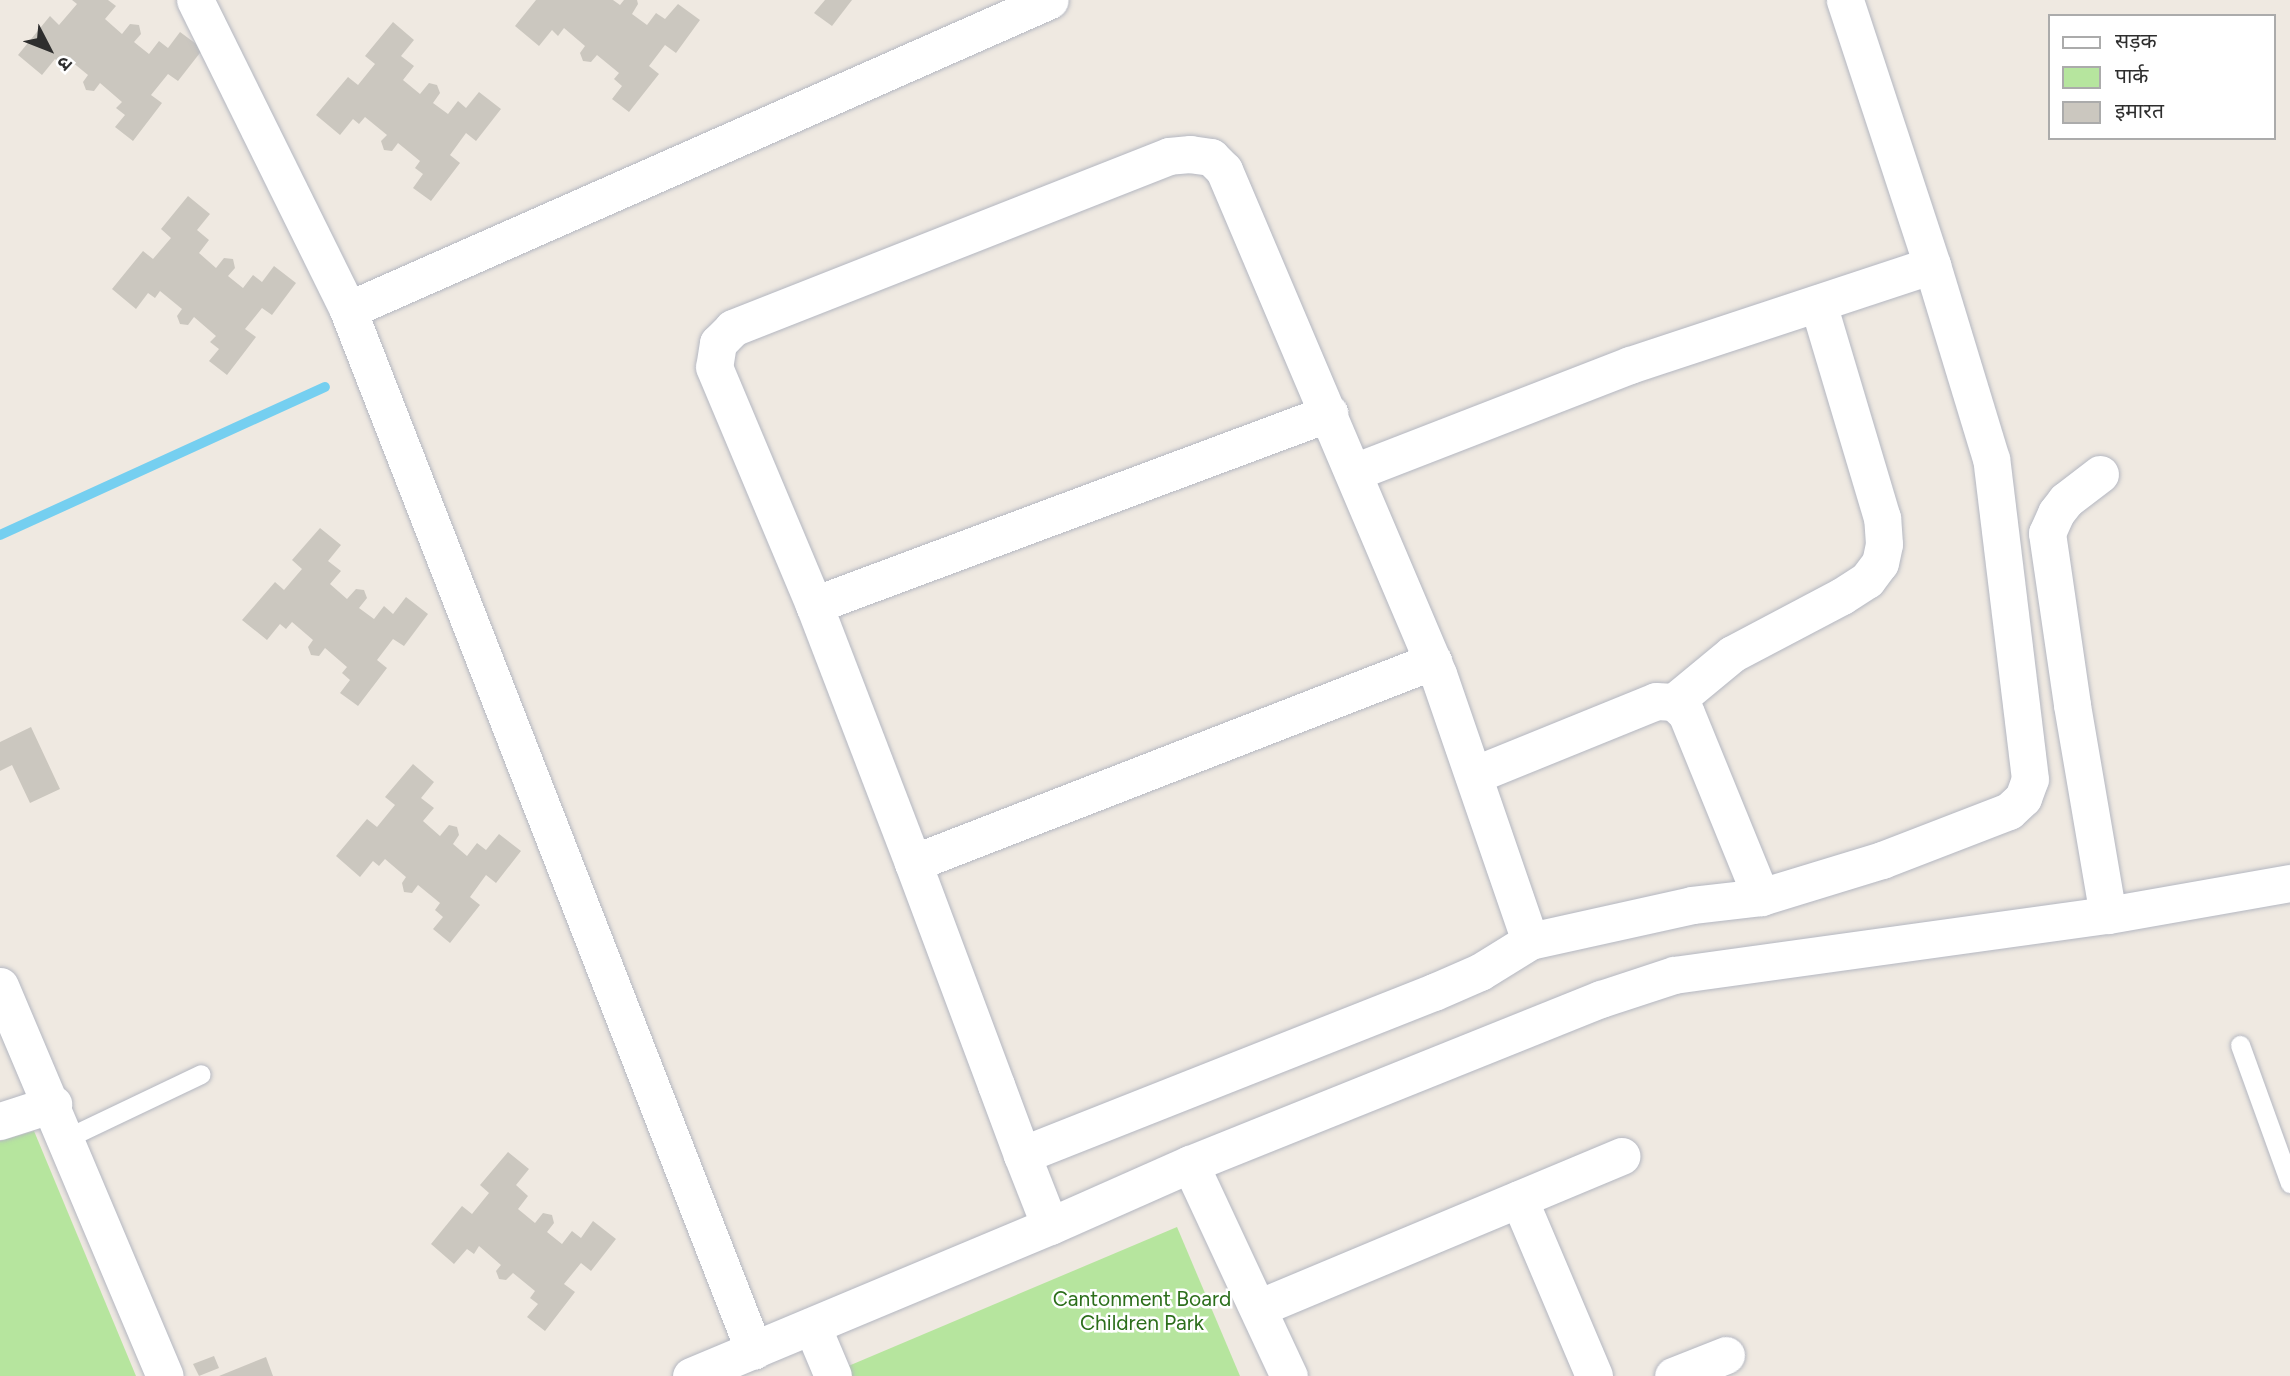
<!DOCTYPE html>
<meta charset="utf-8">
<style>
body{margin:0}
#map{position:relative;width:2290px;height:1376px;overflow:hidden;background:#efe9e1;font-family:Figtree,"Noto Sans Devanagari",sans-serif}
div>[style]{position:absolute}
.green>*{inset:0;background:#b6e59e}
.stream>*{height:10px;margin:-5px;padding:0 5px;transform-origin:5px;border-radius:5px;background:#75cff0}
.building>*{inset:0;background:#cbc7bf}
.roads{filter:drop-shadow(0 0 2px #b4b7c1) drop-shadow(0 0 2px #b4b7c1)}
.lane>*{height:19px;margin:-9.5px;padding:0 9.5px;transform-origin:9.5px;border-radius:9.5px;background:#fff}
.street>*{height:37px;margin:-18.5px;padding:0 18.5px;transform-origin:18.5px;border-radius:18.5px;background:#fff}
span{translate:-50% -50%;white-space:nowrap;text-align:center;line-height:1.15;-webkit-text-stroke:5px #fff;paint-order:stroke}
.park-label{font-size:21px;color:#2c6e1b}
.legend{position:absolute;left:2048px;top:14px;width:228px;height:126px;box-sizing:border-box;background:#fff;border:2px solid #ababab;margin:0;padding:9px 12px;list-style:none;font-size:21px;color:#2e2e2e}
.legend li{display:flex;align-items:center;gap:14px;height:35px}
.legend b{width:35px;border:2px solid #ababab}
.north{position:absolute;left:14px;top:14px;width:70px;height:70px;-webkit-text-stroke:5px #fff;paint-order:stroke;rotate:132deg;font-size:19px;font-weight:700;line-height:28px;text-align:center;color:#2e2e2e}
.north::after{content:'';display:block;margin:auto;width:24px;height:32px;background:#2e2e2e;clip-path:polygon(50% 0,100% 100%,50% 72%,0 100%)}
</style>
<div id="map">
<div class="green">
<div style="clip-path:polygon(34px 1131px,136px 1376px,0 1376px,0 1141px)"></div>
<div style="clip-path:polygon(1177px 1227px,1240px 1376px,850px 1376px,846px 1367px)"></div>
</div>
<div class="stream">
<div style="left:0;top:535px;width:357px;rotate:-24.5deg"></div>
</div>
<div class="building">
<div style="clip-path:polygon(72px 0,108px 0,116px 6px,105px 19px,122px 34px,130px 24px,139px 25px,141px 34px,134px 42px,149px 54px,159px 41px,168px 48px,180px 32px,203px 49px,178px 81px,168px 74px,151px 95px,162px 103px,133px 141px,115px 127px,125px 115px,116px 108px,122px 102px,100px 83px,94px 91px,86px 90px,83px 82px,88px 75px,66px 57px,61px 64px,55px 59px,42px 75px,18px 55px,50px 16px,59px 25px,77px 4px)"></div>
<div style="clip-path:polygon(536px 0,613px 0,620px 5px,624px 0,637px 0,638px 4px,632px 14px,647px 25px,656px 13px,665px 19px,678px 4px,700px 20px,676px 53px,665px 45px,649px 66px,659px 74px,629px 112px,612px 99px,622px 86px,614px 79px,619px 73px,597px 55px,591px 62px,583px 61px,580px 53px,585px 46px,564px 28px,558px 36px,552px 30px,539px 46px,515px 26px)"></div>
<div style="clip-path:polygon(825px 0,852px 0,832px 26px,814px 13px)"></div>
<div style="clip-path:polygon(393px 22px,414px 40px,401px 56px,414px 66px,403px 80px,420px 94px,429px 83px,437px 85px,440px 93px,433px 103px,448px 114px,458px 101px,466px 108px,479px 92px,501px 109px,476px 141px,466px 133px,450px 155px,460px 163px,431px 201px,413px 188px,423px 174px,415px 168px,420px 161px,398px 143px,392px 151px,384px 150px,381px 141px,387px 135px,365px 117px,359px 124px,353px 119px,340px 135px,316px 115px,348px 77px,358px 85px,375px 64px,365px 56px)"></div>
<div style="clip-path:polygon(188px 196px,210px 214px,197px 230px,209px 240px,199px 253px,216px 268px,224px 258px,233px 259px,235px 268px,228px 276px,243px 288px,253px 275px,262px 282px,274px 266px,296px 283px,272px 315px,262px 308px,245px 329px,256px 337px,227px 375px,209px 361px,219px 349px,210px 342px,216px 336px,194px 317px,188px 325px,180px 324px,177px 316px,182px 309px,160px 291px,155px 298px,148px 293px,136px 309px,112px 289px,143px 251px,153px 259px,171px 238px,161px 229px)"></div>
<div style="clip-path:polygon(320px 528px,341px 545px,328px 561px,341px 571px,330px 584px,347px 599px,356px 589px,364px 590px,367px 598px,359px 608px,374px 619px,384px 606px,393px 614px,406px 597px,428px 614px,404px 646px,393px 639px,377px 660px,387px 668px,358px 706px,340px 693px,350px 680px,342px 673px,347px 667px,325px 648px,319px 656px,311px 655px,308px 647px,313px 640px,292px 622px,286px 629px,280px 624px,267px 640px,242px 620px,275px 582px,284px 590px,302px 569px,292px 560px)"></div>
<div style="clip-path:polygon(31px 727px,60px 789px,30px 803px,12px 765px,0 771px,0 742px)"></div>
<div style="clip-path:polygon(413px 764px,434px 782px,421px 798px,434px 808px,423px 821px,440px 836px,449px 825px,457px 827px,459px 835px,453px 844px,467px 856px,477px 843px,486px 850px,499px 834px,521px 851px,496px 883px,486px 875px,470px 897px,480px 905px,450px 943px,433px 929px,443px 917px,435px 910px,440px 903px,418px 885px,412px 893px,404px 892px,402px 883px,406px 877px,385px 859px,379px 866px,373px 861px,360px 877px,336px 856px,367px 819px,377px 827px,395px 805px,385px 797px)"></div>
<div style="clip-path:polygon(508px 1152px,529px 1169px,516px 1185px,528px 1196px,518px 1209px,535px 1223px,543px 1213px,552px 1215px,554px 1223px,547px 1232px,562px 1244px,572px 1231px,581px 1238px,593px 1221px,616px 1239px,591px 1271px,581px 1263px,564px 1284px,575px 1292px,545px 1331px,527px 1317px,538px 1304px,530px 1298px,535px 1291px,513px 1273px,506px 1280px,499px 1279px,496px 1271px,501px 1265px,479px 1246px,474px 1254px,467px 1249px,454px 1264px,431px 1244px,462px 1206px,472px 1214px,489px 1193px,480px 1185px)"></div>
<div style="clip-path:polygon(214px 1356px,219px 1368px,199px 1376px,193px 1364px)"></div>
<div style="clip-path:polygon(266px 1357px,273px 1376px,219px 1376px)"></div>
</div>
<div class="roads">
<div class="lane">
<div style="left:2240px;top:1045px;width:147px;rotate:70.1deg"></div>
<div style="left:67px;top:1138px;width:148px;rotate:-25.5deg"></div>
</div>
<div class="street">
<div style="left:195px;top:0;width:346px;rotate:63.7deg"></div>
<div style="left:348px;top:310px;width:1117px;rotate:68.69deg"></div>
<div style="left:348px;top:310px;width:767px;rotate:-23.83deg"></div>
<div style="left:1354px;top:472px;width:296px;rotate:-21.2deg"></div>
<div style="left:1630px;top:365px;width:318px;rotate:-18.3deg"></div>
<div style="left:2100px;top:474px;width:43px;rotate:142.6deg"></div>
<div style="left:2066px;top:500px;width:16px;rotate:128deg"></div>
<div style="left:2056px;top:513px;width:22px;rotate:114deg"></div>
<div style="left:2047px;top:533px;width:174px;rotate:81.7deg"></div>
<div style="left:2072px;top:705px;width:213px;rotate:80.3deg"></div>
<div style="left:814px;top:605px;width:550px;rotate:-20.45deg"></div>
<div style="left:1674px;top:702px;width:75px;rotate:-39.6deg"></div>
<div style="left:1732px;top:654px;width:124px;rotate:-27.8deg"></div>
<div style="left:1842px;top:596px;width:30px;rotate:-33deg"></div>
<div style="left:1867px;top:580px;width:21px;rotate:-53deg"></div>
<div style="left:1880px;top:563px;width:19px;rotate:-78deg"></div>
<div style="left:1884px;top:544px;width:26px;rotate:-94deg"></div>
<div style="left:1882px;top:518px;width:224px;rotate:-106.6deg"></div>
<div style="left:1474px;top:775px;width:196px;rotate:-22.1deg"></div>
<div style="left:1656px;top:701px;width:18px;rotate:3deg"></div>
<div style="left:1674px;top:702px;width:16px;rotate:43deg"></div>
<div style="left:1686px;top:713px;width:199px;rotate:67.8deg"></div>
<div style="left:913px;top:863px;width:558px;rotate:-21.23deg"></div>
<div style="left:1530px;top:941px;width:166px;rotate:-12.5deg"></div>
<div style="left:1692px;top:905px;width:69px;rotate:-6.6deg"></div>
<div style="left:1761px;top:897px;width:127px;rotate:-17deg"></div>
<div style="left:1882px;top:860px;width:136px;rotate:-21.1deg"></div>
<div style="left:2009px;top:811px;width:19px;rotate:-43deg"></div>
<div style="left:2023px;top:798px;width:20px;rotate:-70deg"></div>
<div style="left:2030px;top:779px;width:322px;rotate:-96.9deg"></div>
<div style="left:1991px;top:459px;width:203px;rotate:-106.9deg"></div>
<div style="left:1932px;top:265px;width:279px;rotate:-108.2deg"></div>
<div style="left:0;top:986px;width:423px;rotate:67.1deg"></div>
<div style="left:0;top:1121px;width:56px;rotate:-17.8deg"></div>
<div style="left:1022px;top:1155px;width:443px;rotate:-21.6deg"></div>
<div style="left:1434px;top:992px;width:50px;rotate:-23.5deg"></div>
<div style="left:1480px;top:972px;width:59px;rotate:-31.8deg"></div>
<div style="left:1530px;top:941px;width:282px;rotate:-109deg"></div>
<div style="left:1438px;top:674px;width:548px;rotate:-113.01deg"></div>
<div style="left:1224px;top:170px;width:18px;rotate:-135deg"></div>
<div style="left:1211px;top:157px;width:21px;rotate:-172deg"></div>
<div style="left:1190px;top:154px;width:21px;rotate:175deg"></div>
<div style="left:1169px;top:156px;width:469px;rotate:158.5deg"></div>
<div style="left:733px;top:328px;width:21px;rotate:135deg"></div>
<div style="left:718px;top:343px;width:24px;rotate:99deg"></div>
<div style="left:714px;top:367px;width:258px;rotate:67.2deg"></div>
<div style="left:814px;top:605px;width:276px;rotate:69deg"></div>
<div style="left:913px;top:863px;width:237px;rotate:69.5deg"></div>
<div style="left:996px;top:1085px;width:75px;rotate:69.6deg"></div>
<div style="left:1022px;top:1155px;width:76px;rotate:68.5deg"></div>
<div style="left:1190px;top:1164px;width:234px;rotate:65deg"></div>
<div style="left:1519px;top:1199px;width:192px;rotate:67deg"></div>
<div style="left:1258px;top:1308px;width:394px;rotate:-22.7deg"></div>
<div style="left:812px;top:1326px;width:54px;rotate:67.2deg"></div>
<div style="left:691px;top:1376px;width:389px;rotate:-22.7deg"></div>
<div style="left:1050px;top:1226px;width:153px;rotate:-23.9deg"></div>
<div style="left:1190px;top:1164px;width:443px;rotate:-21.9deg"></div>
<div style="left:1601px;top:999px;width:77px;rotate:-18.2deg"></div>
<div style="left:1674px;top:975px;width:438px;rotate:-7.9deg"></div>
<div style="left:2108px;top:915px;width:185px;rotate:-10deg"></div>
<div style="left:1673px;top:1376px;width:57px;rotate:-21.6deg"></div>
</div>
</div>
<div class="park-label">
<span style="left:1142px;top:1311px">Cantonment Board<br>Children Park</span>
</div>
<ul class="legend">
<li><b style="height:9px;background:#fff"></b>सड़क</li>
<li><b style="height:19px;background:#b6e59e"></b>पार्क</li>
<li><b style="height:19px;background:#cbc7bf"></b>इमारत</li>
</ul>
<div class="north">उ</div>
</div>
